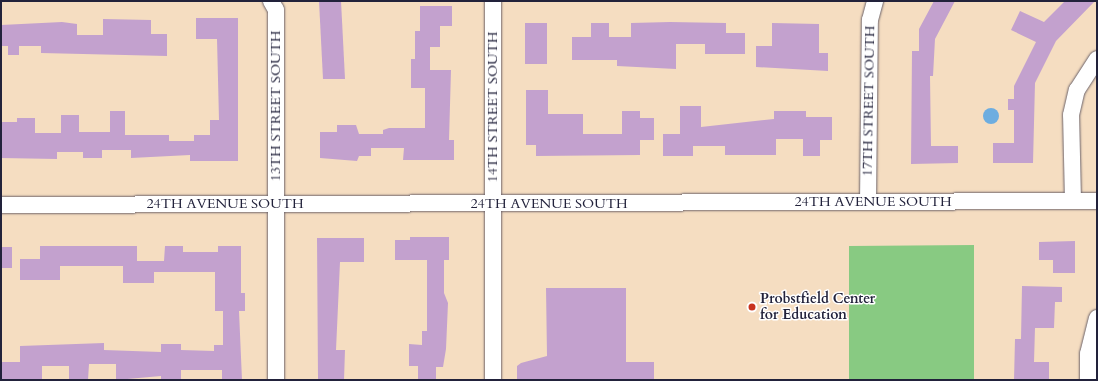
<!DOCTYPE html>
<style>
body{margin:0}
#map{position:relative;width:1098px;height:381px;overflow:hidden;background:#f5ddc1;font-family:Cardo,serif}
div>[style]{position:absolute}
.green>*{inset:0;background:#88ca82}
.water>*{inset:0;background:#6dade0}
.round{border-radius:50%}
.building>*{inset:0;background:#c3a1ce}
.roads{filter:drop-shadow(0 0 1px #6c636a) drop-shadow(0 0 1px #6c636a)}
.minor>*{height:16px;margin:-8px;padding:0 8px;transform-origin:8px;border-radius:8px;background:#fff}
.dots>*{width:11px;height:11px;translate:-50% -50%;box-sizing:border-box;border:2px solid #fff;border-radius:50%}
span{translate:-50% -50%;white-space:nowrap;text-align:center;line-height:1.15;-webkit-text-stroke:3px #fff;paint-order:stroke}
.street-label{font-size:14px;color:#22223b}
.poi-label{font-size:14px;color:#22223b;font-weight:700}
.left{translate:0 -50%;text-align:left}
.frame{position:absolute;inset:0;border:2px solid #22223b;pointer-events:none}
</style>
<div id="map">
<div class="green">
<div style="clip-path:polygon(974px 245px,974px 380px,849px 380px,849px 246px)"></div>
</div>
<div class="water">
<div class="round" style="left:983px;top:108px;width:16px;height:16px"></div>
</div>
<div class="building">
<div style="clip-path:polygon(319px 1px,341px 1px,345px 79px,323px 79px)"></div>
<div style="clip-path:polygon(934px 1px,955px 1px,935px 39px,933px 76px,930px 76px,931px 146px,958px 146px,958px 163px,911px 164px,912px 51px,919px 51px,919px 29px)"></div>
<div style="clip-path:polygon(1065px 1px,1095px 1px,1056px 41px,1035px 83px,1033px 163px,993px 163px,993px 143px,1014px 143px,1014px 110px,1008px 110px,1008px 99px,1014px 99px,1014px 86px,1036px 42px,1011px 30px,1020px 11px,1044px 22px)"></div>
<div style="clip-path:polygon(420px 6px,452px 6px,452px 26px,440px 26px,440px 47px,430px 47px,430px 70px,451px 70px,449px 140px,454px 140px,454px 160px,403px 160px,404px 148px,371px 148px,371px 156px,359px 156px,357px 161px,320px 158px,320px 132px,337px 132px,337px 125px,356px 125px,359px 134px,383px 134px,383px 130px,389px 128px,425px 128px,425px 88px,411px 88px,411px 59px,415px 59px,415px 31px,420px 31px)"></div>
<div style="clip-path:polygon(196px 18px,238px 18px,238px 161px,190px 161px,190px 155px,131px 158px,131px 150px,102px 150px,102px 158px,83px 158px,83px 152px,57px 152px,57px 159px,1px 158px,1px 122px,17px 122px,17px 118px,35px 118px,35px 133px,61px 133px,61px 115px,79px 115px,79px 132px,110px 132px,110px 111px,125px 111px,125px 135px,169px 135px,169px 141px,194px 141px,194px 135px,210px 135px,210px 120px,219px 120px,217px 39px,196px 39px)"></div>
<div style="clip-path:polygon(103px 19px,151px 20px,151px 34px,167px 34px,167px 56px,41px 53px,41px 46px,19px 46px,19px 55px,8px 55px,8px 46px,1px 46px,1px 25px,62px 22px,77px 24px,77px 35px,103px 35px)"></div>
<div style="clip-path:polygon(670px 22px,726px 23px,726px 33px,745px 33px,745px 54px,705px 54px,705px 44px,676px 44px,676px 69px,617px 66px,617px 60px,572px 60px,572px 37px,591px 37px,591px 23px,609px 23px,609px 37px,631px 37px,631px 23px)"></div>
<div style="clip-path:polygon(525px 23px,547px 23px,547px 64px,525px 64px)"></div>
<div style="clip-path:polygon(772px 23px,819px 24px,819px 53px,828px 53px,828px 71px,756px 67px,756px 46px,772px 46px)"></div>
<div style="clip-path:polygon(526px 90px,548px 90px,548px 114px,583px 114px,583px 134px,622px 134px,622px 111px,640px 111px,640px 118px,654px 118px,654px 140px,640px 140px,640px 155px,536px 156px,536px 145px,526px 145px)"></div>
<div style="clip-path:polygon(680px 106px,701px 106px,701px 127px,774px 119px,774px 111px,806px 111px,806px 117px,832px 117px,832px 140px,820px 140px,820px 156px,803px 156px,803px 139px,776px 139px,776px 155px,725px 155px,725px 146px,693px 146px,693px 156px,663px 156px,663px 134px,680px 134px)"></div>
<div style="clip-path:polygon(410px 237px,449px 237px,449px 260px,444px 260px,444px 293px,448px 303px,446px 349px,443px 367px,436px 367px,436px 380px,418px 380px,418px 366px,409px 366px,409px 344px,422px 345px,422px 331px,427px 331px,427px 260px,395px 260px,395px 240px,410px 240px)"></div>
<div style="clip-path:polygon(317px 238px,364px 238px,364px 262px,340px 262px,336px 350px,345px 350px,344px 380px,318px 380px)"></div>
<div style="clip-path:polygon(1075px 241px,1075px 273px,1053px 273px,1053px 260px,1039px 260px,1039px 242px)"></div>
<div style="clip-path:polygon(40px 246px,137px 246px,137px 261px,164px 261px,165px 246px,183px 246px,183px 252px,218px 252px,218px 246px,241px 246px,241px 293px,245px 293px,245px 311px,239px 311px,242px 380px,222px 380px,222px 370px,181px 370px,181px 380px,161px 380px,161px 376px,116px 380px,116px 364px,89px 364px,88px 380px,69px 380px,69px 366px,42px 366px,42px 380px,1px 380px,1px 362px,20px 362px,20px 346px,104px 343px,104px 350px,161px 352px,161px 344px,181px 344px,181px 350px,214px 351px,214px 345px,223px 345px,223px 311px,215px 311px,215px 272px,154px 272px,154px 283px,123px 283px,123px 266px,60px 266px,60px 280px,20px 280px,20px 259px,40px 259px)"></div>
<div style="clip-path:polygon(1px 247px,12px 247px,12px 268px,1px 268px)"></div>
<div style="clip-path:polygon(1022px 286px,1062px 287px,1062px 302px,1055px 302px,1054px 328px,1035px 328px,1034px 362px,1049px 362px,1049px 380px,1014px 380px,1015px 339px,1021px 339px)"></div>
<div style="clip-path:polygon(546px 288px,626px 288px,626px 362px,654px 362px,654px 380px,517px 380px,517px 366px,521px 363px,547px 356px)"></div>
</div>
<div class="roads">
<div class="minor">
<div style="left:271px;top:1px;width:10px;rotate:61deg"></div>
<div style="left:276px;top:10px;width:370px;rotate:90deg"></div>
<div style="left:493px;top:1px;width:379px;rotate:90deg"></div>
<div style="left:1073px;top:201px;width:86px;rotate:-91.3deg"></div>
<div style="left:1071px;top:115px;width:26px;rotate:-77deg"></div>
<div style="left:1077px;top:90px;width:37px;rotate:-57deg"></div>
<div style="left:868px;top:202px;width:182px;rotate:-89.4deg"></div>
<div style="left:870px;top:20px;width:20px;rotate:-75deg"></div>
<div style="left:1px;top:205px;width:1096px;rotate:-0.21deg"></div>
<div style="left:1088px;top:380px;width:26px;rotate:-90deg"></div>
<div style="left:1088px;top:354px;width:37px;rotate:-76deg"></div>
</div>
</div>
<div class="dots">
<div style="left:752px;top:307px;background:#c8321e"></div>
</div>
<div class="street-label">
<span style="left:869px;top:101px;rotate:-89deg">17TH STREET SOUTH</span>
<span style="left:276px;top:106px;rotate:-90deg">13TH STREET SOUTH</span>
<span style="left:493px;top:107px;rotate:-90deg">14TH STREET SOUTH</span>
<span style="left:873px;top:202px">24TH AVENUE SOUTH</span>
<span style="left:225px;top:204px">24TH AVENUE SOUTH</span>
<span style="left:549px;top:204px">24TH AVENUE SOUTH</span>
</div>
<div class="poi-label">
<span class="left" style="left:760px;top:307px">Probstfield Center<br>for Education</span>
</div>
<div class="frame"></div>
</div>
